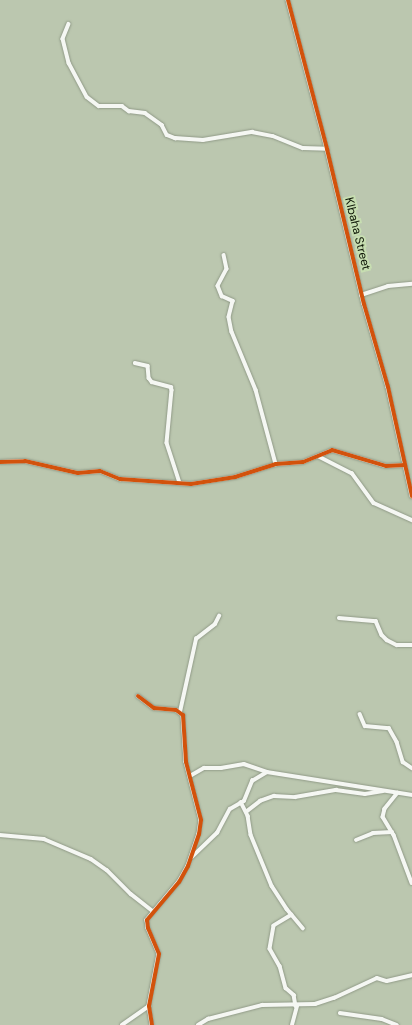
<!DOCTYPE html>
<style>
body{margin:0}
#map{position:relative;width:412px;height:1025px;overflow:hidden;background:#bbc7af;font-family:"DM Sans",sans-serif}
div>[style]{position:absolute}
.roads{filter:drop-shadow(0 0 1px #909a87) drop-shadow(0 0 1px #909a87)}
.minor>*{height:3.5px;margin:-1.75px;padding:0 1.75px;transform-origin:1.75px;border-radius:1.75px;background:#f5f7f3}
.cycleway>*{height:4px;margin:-2px;padding:0 2px;transform-origin:2px;border-radius:2px;background:#d2520c}
span{translate:-50% -50%;white-space:nowrap;text-align:center;line-height:1.15;-webkit-text-stroke:4px #c7deb1;paint-order:stroke}
.street-label{font-size:12px;color:#0f1707}
</style>
<div id="map">
<div class="roads">
<div class="minor">
<div style="left:288px;top:0;width:154px;rotate:75.3deg"></div>
<div style="left:327px;top:149px;width:159px;rotate:76.6deg"></div>
<div style="left:364px;top:304px;width:86px;rotate:73.9deg"></div>
<div style="left:388px;top:387px;width:112px;rotate:77.6deg"></div>
<div style="left:69px;top:24px;width:16px;rotate:112deg"></div>
<div style="left:63px;top:39px;width:25px;rotate:76deg"></div>
<div style="left:69px;top:63px;width:38px;rotate:62deg"></div>
<div style="left:87px;top:97px;width:15px;rotate:37deg"></div>
<div style="left:99px;top:106px;width:23px"></div>
<div style="left:122px;top:106px;width:9px;rotate:36deg"></div>
<div style="left:129px;top:111px;width:16px;rotate:7deg"></div>
<div style="left:145px;top:113px;width:21px;rotate:35deg"></div>
<div style="left:162px;top:125px;width:11px;rotate:63deg"></div>
<div style="left:167px;top:135px;width:9px;rotate:21deg"></div>
<div style="left:175px;top:138px;width:28px;rotate:4deg"></div>
<div style="left:203px;top:140px;width:50px;rotate:-9.3deg"></div>
<div style="left:252px;top:132px;width:21px;rotate:11deg"></div>
<div style="left:273px;top:136px;width:32px;rotate:22deg"></div>
<div style="left:303px;top:148px;width:24px;rotate:2deg"></div>
<div style="left:224px;top:255px;width:14px;rotate:78deg"></div>
<div style="left:227px;top:269px;width:19px;rotate:118deg"></div>
<div style="left:218px;top:286px;width:11px;rotate:68deg"></div>
<div style="left:222px;top:296px;width:12px;rotate:24deg"></div>
<div style="left:233px;top:301px;width:16px;rotate:104deg"></div>
<div style="left:229px;top:317px;width:15px;rotate:79deg"></div>
<div style="left:232px;top:332px;width:63px;rotate:67.5deg"></div>
<div style="left:256px;top:390px;width:77px;rotate:74.9deg"></div>
<div style="left:361px;top:295px;width:28px;rotate:-18deg"></div>
<div style="left:388px;top:286px;width:24px;rotate:-5deg"></div>
<div style="left:135px;top:363px;width:13px;rotate:13deg"></div>
<div style="left:148px;top:366px;width:12px;rotate:85deg"></div>
<div style="left:149px;top:378px;width:5px;rotate:53deg"></div>
<div style="left:152px;top:382px;width:20px;rotate:15deg"></div>
<div style="left:171px;top:387px;width:3px;rotate:72deg"></div>
<div style="left:172px;top:390px;width:53px;rotate:95.4deg"></div>
<div style="left:167px;top:443px;width:42px;rotate:72deg"></div>
<div style="left:318px;top:456px;width:38px;rotate:27deg"></div>
<div style="left:352px;top:473px;width:37px;rotate:54deg"></div>
<div style="left:374px;top:503px;width:42px;rotate:24.1deg"></div>
<div style="left:0;top:462px;width:25px;rotate:-2deg"></div>
<div style="left:25px;top:461px;width:54px;rotate:12.8deg"></div>
<div style="left:78px;top:473px;width:22px;rotate:-5deg"></div>
<div style="left:100px;top:471px;width:22px;rotate:22deg"></div>
<div style="left:120px;top:479px;width:71px;rotate:4deg"></div>
<div style="left:191px;top:484px;width:45px;rotate:-9deg"></div>
<div style="left:235px;top:477px;width:43px;rotate:-17.6deg"></div>
<div style="left:276px;top:464px;width:27px;rotate:-4deg"></div>
<div style="left:303px;top:462px;width:31px;rotate:-22deg"></div>
<div style="left:332px;top:450px;width:56px;rotate:16.5deg"></div>
<div style="left:386px;top:466px;width:19px;rotate:-3deg"></div>
<div style="left:339px;top:618px;width:37px;rotate:5deg"></div>
<div style="left:376px;top:621px;width:15px;rotate:67deg"></div>
<div style="left:382px;top:635px;width:7px;rotate:45deg"></div>
<div style="left:387px;top:640px;width:11px;rotate:27deg"></div>
<div style="left:397px;top:645px;width:15px"></div>
<div style="left:138px;top:696px;width:20px;rotate:37deg"></div>
<div style="left:154px;top:708px;width:22px;rotate:5deg"></div>
<div style="left:176px;top:710px;width:9px;rotate:36deg"></div>
<div style="left:183px;top:715px;width:47px;rotate:86.3deg"></div>
<div style="left:186px;top:762px;width:60px;rotate:75.5deg"></div>
<div style="left:201px;top:820px;width:14px;rotate:98deg"></div>
<div style="left:199px;top:834px;width:34px;rotate:109deg"></div>
<div style="left:188px;top:866px;width:18px;rotate:119deg"></div>
<div style="left:179px;top:882px;width:50px;rotate:130.1deg"></div>
<div style="left:147px;top:920px;width:8px;rotate:83deg"></div>
<div style="left:148px;top:928px;width:28px;rotate:67deg"></div>
<div style="left:159px;top:954px;width:53px;rotate:100.9deg"></div>
<div style="left:149px;top:1006px;width:19px;rotate:81deg"></div>
<div style="left:180px;top:712px;width:75px;rotate:-77.6deg"></div>
<div style="left:196px;top:639px;width:24px;rotate:-38deg"></div>
<div style="left:215px;top:624px;width:9px;rotate:-63deg"></div>
<div style="left:360px;top:714px;width:13px;rotate:67deg"></div>
<div style="left:365px;top:726px;width:24px;rotate:5deg"></div>
<div style="left:389px;top:728px;width:16px;rotate:60deg"></div>
<div style="left:397px;top:742px;width:21px;rotate:73deg"></div>
<div style="left:403px;top:762px;width:11px;rotate:34deg"></div>
<div style="left:190px;top:776px;width:16px;rotate:-30deg"></div>
<div style="left:204px;top:768px;width:17px"></div>
<div style="left:221px;top:768px;width:23px;rotate:-10deg"></div>
<div style="left:244px;top:764px;width:24px;rotate:19deg"></div>
<div style="left:267px;top:772px;width:147px;rotate:9deg"></div>
<div style="left:398px;top:793px;width:21px;rotate:129deg"></div>
<div style="left:385px;top:809px;width:8px;rotate:104deg"></div>
<div style="left:383px;top:817px;width:21px;rotate:59deg"></div>
<div style="left:394px;top:835px;width:51px;rotate:69.4deg"></div>
<div style="left:241px;top:802px;width:16px;rotate:63deg"></div>
<div style="left:248px;top:816px;width:19px;rotate:81deg"></div>
<div style="left:251px;top:835px;width:55px;rotate:67.6deg"></div>
<div style="left:272px;top:886px;width:27px;rotate:57deg"></div>
<div style="left:287px;top:909px;width:25px;rotate:50deg"></div>
<div style="left:246px;top:812px;width:18px;rotate:-38deg"></div>
<div style="left:260px;top:801px;width:15px;rotate:-20deg"></div>
<div style="left:274px;top:796px;width:21px;rotate:3deg"></div>
<div style="left:295px;top:797px;width:42px;rotate:-9.7deg"></div>
<div style="left:336px;top:790px;width:29px;rotate:8deg"></div>
<div style="left:365px;top:794px;width:18px;rotate:-9deg"></div>
<div style="left:0;top:835px;width:44px;rotate:5.2deg"></div>
<div style="left:44px;top:839px;width:51px;rotate:23.1deg"></div>
<div style="left:91px;top:859px;width:19px;rotate:35deg"></div>
<div style="left:107px;top:870px;width:34px;rotate:45deg"></div>
<div style="left:131px;top:894px;width:28px;rotate:38deg"></div>
<div style="left:356px;top:840px;width:18px;rotate:-22deg"></div>
<div style="left:373px;top:833px;width:19px;rotate:-3deg"></div>
<div style="left:192px;top:857px;width:35px;rotate:-44deg"></div>
<div style="left:217px;top:833px;width:27px;rotate:-62deg"></div>
<div style="left:230px;top:809px;width:16px;rotate:-30deg"></div>
<div style="left:244px;top:801px;width:22px;rotate:-68deg"></div>
<div style="left:252px;top:781px;width:17px;rotate:-31deg"></div>
<div style="left:292px;top:915px;width:21px;rotate:149deg"></div>
<div style="left:274px;top:926px;width:23px;rotate:100deg"></div>
<div style="left:270px;top:949px;width:20px;rotate:60deg"></div>
<div style="left:280px;top:966px;width:23px;rotate:75deg"></div>
<div style="left:286px;top:988px;width:11px;rotate:41deg"></div>
<div style="left:294px;top:995px;width:11px;rotate:80deg"></div>
<div style="left:340px;top:1013px;width:42px;rotate:8.1deg"></div>
<div style="left:382px;top:1019px;width:16px;rotate:22deg"></div>
<div style="left:122px;top:1025px;width:33px;rotate:-35deg"></div>
<div style="left:198px;top:1025px;width:12px;rotate:-31deg"></div>
<div style="left:208px;top:1019px;width:56px;rotate:-14.5deg"></div>
<div style="left:262px;top:1005px;width:53px;rotate:-1.1deg"></div>
<div style="left:315px;top:1004px;width:20px;rotate:-18deg"></div>
<div style="left:334px;top:998px;width:47px;rotate:-24.9deg"></div>
<div style="left:377px;top:978px;width:10px;rotate:17deg"></div>
<div style="left:387px;top:981px;width:26px;rotate:-13deg"></div>
<div style="left:292px;top:1025px;width:20px;rotate:-75deg"></div>
</div>
</div>
<div class="cycleway">
<div style="left:288px;top:0;width:154px;rotate:75.3deg"></div>
<div style="left:327px;top:149px;width:159px;rotate:76.6deg"></div>
<div style="left:364px;top:304px;width:86px;rotate:73.9deg"></div>
<div style="left:388px;top:387px;width:112px;rotate:77.6deg"></div>
<div style="left:0;top:462px;width:25px;rotate:-2deg"></div>
<div style="left:25px;top:461px;width:54px;rotate:12.8deg"></div>
<div style="left:78px;top:473px;width:22px;rotate:-5deg"></div>
<div style="left:100px;top:471px;width:22px;rotate:22deg"></div>
<div style="left:120px;top:479px;width:71px;rotate:4deg"></div>
<div style="left:191px;top:484px;width:45px;rotate:-9deg"></div>
<div style="left:235px;top:477px;width:43px;rotate:-17.6deg"></div>
<div style="left:276px;top:464px;width:27px;rotate:-4deg"></div>
<div style="left:303px;top:462px;width:31px;rotate:-22deg"></div>
<div style="left:332px;top:450px;width:56px;rotate:16.5deg"></div>
<div style="left:386px;top:466px;width:19px;rotate:-3deg"></div>
<div style="left:138px;top:696px;width:20px;rotate:37deg"></div>
<div style="left:154px;top:708px;width:22px;rotate:5deg"></div>
<div style="left:176px;top:710px;width:9px;rotate:36deg"></div>
<div style="left:183px;top:715px;width:47px;rotate:86.3deg"></div>
<div style="left:186px;top:762px;width:60px;rotate:75.5deg"></div>
<div style="left:201px;top:820px;width:14px;rotate:98deg"></div>
<div style="left:199px;top:834px;width:34px;rotate:109deg"></div>
<div style="left:188px;top:866px;width:18px;rotate:119deg"></div>
<div style="left:179px;top:882px;width:50px;rotate:130.1deg"></div>
<div style="left:147px;top:920px;width:8px;rotate:83deg"></div>
<div style="left:148px;top:928px;width:28px;rotate:67deg"></div>
<div style="left:159px;top:954px;width:53px;rotate:100.9deg"></div>
<div style="left:149px;top:1006px;width:19px;rotate:81deg"></div>
</div>
<div class="street-label">
<span style="left:357px;top:234px;rotate:76deg">KIbaha Street</span>
</div>
</div>
